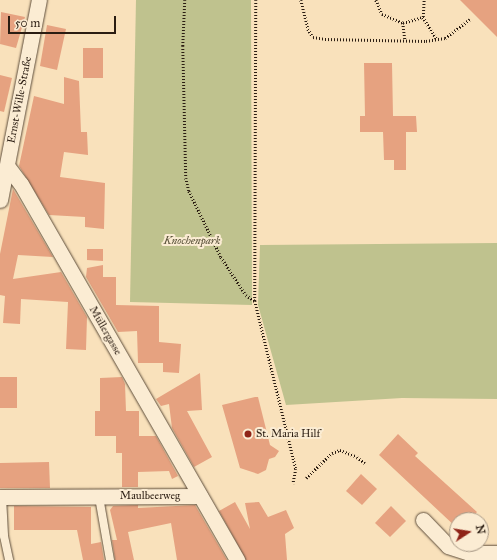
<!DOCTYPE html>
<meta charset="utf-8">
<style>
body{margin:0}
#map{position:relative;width:497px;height:560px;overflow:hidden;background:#f9e1bb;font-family:"IM FELL Great Primer",serif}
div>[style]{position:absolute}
.green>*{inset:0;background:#bfc28e}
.building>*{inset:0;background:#e6a280}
.path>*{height:2.5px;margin-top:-1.25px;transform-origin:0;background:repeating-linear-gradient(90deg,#2b1d12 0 1px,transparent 0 3px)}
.roads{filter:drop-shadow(0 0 1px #5e4e3c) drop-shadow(0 0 1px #5e4e3c)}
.service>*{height:8px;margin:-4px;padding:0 4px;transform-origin:4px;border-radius:4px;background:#fbecd3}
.minor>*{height:15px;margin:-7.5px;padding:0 7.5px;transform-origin:7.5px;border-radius:7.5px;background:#fbecd3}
.dots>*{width:11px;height:11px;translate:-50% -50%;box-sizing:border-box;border:2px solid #fbecd3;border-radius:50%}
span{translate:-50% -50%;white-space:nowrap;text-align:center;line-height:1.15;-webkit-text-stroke:4px #fbecd3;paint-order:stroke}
.street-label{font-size:11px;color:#2b1d12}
.park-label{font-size:11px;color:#574f37;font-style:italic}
.poi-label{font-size:11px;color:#2b1d12}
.left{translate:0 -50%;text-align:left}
.north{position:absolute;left:449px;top:512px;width:40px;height:40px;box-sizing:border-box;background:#fbecd3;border:1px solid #a89986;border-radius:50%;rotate:78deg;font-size:11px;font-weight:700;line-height:16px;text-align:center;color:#2b1d12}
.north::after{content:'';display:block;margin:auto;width:14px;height:18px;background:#8f2418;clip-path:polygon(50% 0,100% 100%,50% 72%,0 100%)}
.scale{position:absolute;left:8px;top:16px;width:108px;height:18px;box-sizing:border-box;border:2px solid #2b1d12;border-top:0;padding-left:5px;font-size:12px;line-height:14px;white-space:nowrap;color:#2b1d12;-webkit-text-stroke:3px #fbecd3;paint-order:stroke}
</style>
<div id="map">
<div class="green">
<div style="clip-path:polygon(136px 0,251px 0,252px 305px,130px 302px)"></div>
<div style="clip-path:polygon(497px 243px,497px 399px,402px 398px,286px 405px,258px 305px,260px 245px)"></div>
</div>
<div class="building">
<div style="clip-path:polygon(460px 0,497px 0,497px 37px)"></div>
<div style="clip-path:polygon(1px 12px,25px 17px,16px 48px,0 44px)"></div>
<div style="clip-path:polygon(47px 25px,66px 29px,57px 70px,40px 66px)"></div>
<div style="clip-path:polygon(83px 48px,103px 48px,103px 78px,83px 78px)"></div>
<div style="clip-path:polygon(364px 63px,392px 63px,393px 116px,416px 116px,417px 132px,406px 132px,406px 170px,394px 170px,394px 160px,384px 160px,383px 132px,360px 132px,360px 116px,365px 116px)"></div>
<div style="clip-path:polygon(0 75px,12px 78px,4px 112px,0 111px)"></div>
<div style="clip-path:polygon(64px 77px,79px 81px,81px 132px,87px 132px,88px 155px,64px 152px,60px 177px,105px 183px,104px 229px,85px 227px,85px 217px,49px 215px,19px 166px,34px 96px,64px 104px)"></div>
<div style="clip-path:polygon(13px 189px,53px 257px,18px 255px,13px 279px,61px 272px,87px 317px,86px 350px,66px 349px,68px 302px,21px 299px,20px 324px,3px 323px,5px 296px,0 295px,0 254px)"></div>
<div style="clip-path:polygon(87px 249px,103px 249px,103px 261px,87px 260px)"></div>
<div style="clip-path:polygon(103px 265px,103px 277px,116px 277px,116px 305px,159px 306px,159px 342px,181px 344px,179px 373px,163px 372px,163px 363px,138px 363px,137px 331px,118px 332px,86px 277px,87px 268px)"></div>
<div style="clip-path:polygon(200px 373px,202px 410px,187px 411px,212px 457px,194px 467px,172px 428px,169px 404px,161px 406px,156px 399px)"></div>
<div style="clip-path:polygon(0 377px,17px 377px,17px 408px,0 408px)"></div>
<div style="clip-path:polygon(122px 377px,125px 384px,126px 411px,139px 411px,139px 436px,156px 436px,178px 476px,172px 479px,169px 471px,138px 472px,138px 487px,122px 487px,122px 453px,116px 453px,116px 436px,95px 436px,95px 411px,100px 411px,100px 378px)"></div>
<div style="clip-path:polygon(255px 397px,258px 397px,270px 445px,279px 451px,275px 457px,269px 459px,266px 470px,258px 474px,240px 468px,222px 405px)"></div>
<div style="clip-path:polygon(398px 434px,418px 453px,415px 456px,477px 512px,470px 520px,457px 520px,457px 528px,379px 455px)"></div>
<div style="clip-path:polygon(49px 462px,50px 488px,0 488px,0 463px)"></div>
<div style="clip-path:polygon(361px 474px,377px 489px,362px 505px,346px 491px)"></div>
<div style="clip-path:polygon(235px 502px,250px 529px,245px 503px,259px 502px,268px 517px,286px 510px,294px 528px,285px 534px,287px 560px,246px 560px,219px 511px)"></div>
<div style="clip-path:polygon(138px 505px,138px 508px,195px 505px,227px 560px,177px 560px,171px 523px,128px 532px,134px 560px,115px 560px,112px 540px,117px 540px,110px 510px,113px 506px)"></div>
<div style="clip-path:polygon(14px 506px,91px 507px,91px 544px,101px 542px,104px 560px,83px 560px,77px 530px,14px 530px)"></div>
<div style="clip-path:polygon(391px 506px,406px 521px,390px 537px,375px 523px)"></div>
</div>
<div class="path">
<div style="left:185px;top:0;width:46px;rotate:92.5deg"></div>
<div style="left:183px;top:46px;width:132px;rotate:88.7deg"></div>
<div style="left:186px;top:178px;width:13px;rotate:77deg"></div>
<div style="left:189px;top:191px;width:73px;rotate:64.1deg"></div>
<div style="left:221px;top:257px;width:45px;rotate:56.7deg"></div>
<div style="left:246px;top:295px;width:11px;rotate:34deg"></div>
<div style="left:256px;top:0;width:301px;rotate:90.2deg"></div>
<div style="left:255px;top:301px;width:173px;rotate:76.3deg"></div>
<div style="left:296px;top:469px;width:15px;rotate:101deg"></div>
<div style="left:301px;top:0;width:30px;rotate:76deg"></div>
<div style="left:308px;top:29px;width:9px;rotate:58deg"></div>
<div style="left:313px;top:37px;width:12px;rotate:9deg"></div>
<div style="left:325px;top:39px;width:101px;rotate:1.1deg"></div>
<div style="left:426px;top:41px;width:19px;rotate:-9deg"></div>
<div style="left:445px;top:38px;width:31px;rotate:-37deg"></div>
<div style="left:376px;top:0;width:15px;rotate:67deg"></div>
<div style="left:382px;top:14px;width:23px;rotate:23deg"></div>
<div style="left:403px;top:23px;width:21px;rotate:-17deg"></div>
<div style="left:423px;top:17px;width:17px;rotate:-87deg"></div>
<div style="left:423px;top:17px;width:26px;rotate:58deg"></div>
<div style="left:403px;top:23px;width:17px;rotate:83deg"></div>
<div style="left:306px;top:478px;width:36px;rotate:-44deg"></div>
<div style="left:332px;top:453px;width:9px;rotate:-21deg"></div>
<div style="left:340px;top:450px;width:18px;rotate:22deg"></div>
<div style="left:357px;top:457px;width:10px;rotate:37deg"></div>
</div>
<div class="roads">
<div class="service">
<div style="left:2px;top:497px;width:39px;rotate:87deg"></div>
<div style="left:4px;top:536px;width:25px;rotate:78deg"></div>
<div style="left:99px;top:497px;width:64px;rotate:80.1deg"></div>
</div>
<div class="minor">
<div style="left:8px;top:167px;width:21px;rotate:53deg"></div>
<div style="left:21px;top:184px;width:434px;rotate:60.1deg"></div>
<div style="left:0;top:200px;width:204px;rotate:-79deg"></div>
<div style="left:0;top:497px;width:200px;rotate:-0.3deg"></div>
<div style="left:423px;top:520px;width:36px;rotate:46deg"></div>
<div style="left:448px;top:546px;width:22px;rotate:18deg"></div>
<div style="left:469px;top:553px;width:28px"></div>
</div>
</div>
<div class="dots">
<div style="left:248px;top:434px;background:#8f2418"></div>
</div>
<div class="street-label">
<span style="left:20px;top:100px;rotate:-79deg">Ernst-Wille-Straße</span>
<span style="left:105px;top:331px;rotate:60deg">Müllergasse</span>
<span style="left:150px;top:496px">Maulbeerweg</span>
</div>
<div class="park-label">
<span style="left:192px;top:241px">Knochenpark</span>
</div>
<div class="poi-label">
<span class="left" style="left:256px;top:434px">St. Maria Hilf</span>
</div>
<div class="north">N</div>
<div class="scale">50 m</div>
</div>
